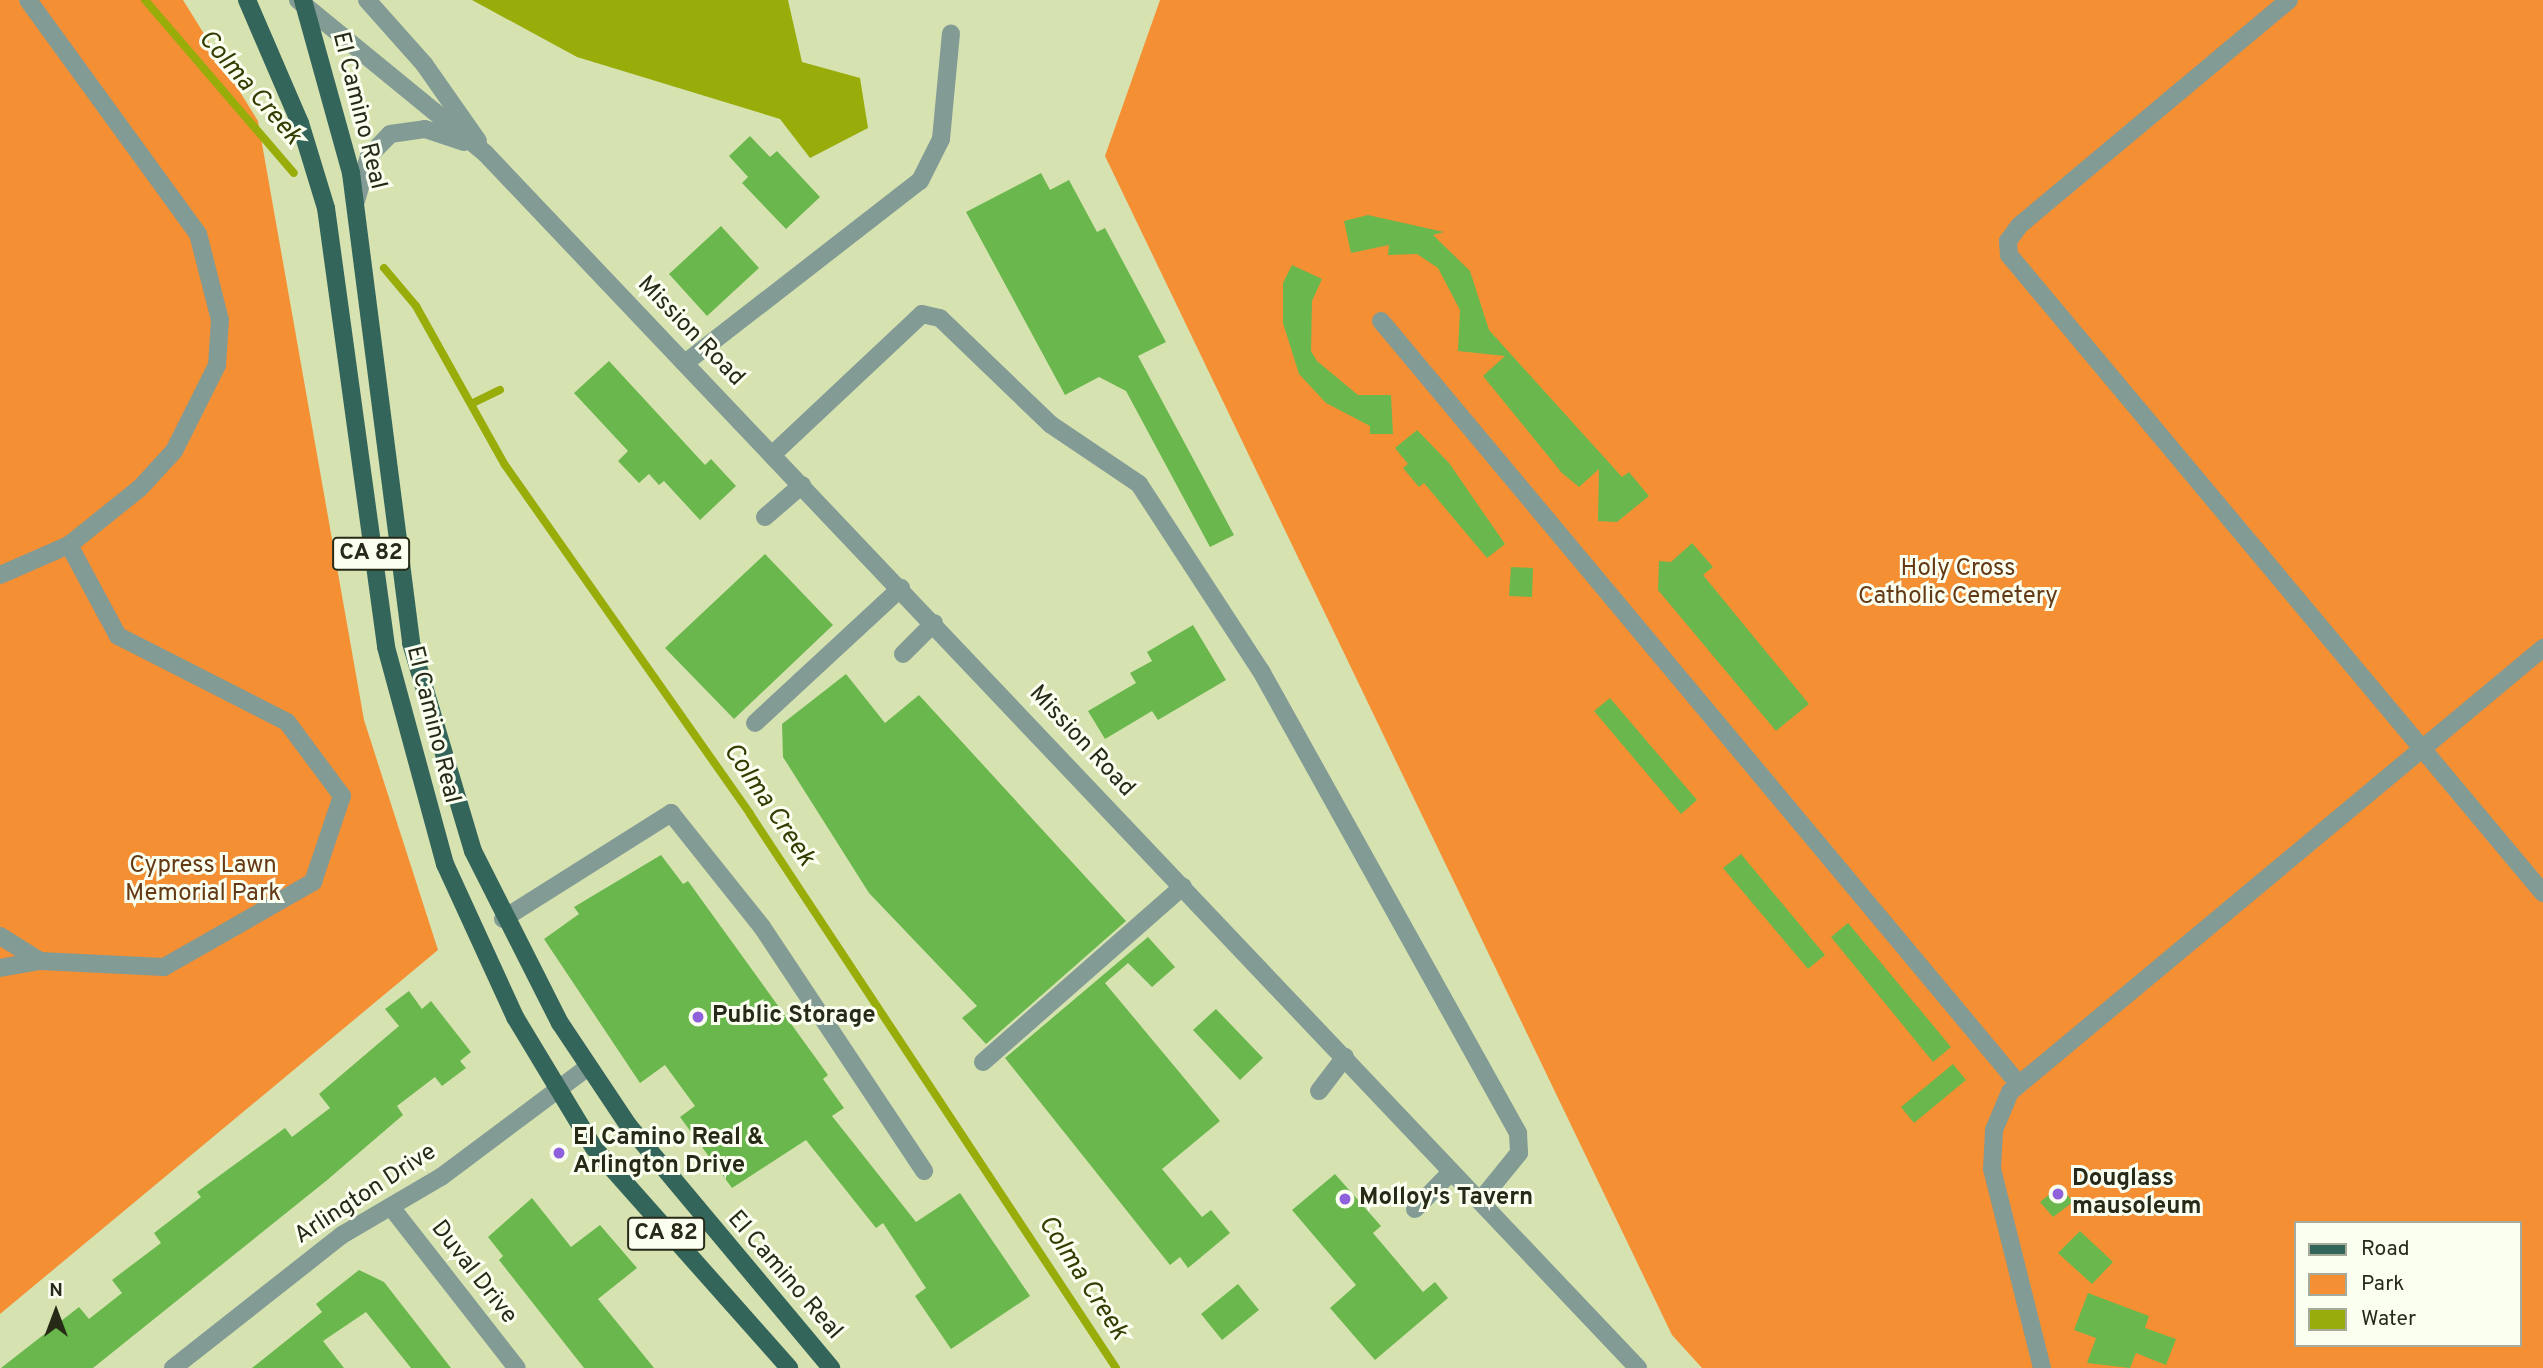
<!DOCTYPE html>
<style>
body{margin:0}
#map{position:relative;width:2543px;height:1368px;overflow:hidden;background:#d7e2b1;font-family:Overpass,sans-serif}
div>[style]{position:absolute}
.green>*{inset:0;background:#f48f34}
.water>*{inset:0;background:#98ad0a}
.stream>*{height:8px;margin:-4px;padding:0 4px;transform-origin:4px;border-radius:4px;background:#98ad0a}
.building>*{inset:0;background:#6ab84d}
.minor>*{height:18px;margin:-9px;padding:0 9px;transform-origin:9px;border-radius:9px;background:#829b95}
.major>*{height:18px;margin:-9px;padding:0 9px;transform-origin:9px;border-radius:9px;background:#34655b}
.dots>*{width:19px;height:19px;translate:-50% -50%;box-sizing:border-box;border:4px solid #fbfff0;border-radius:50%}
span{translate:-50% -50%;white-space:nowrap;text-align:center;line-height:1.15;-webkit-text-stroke:6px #fbfff0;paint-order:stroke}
.shield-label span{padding:2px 5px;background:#fbfff0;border:2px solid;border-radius:5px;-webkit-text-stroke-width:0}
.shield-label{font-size:23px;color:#262a17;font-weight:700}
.street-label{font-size:24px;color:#262a17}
.park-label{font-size:24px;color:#643a16}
.poi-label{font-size:24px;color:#262a17;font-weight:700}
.left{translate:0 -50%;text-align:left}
.water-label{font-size:26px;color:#343c02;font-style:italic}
.legend{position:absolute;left:2294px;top:1221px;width:228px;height:126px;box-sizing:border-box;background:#fbfff0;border:2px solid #a6aa99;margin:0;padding:9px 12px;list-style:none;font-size:21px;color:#262a17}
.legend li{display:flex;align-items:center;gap:14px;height:35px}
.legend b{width:35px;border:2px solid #a6aa99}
.north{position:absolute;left:21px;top:1277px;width:70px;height:70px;-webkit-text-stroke:5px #fbfff0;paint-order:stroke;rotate:0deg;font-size:19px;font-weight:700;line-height:28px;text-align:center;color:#262a17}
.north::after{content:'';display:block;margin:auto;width:24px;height:32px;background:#262a17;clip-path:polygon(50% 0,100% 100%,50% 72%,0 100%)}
</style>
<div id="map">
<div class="green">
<div style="clip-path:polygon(0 0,183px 0,258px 121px,364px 720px,438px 950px,0 1314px)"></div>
<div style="clip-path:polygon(evenodd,1160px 0,2543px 0,2543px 1368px,1702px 1368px,1672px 1335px,1105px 156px,1160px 0,2296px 1223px,2520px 1223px,2520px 1345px,2296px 1345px,2296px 1223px)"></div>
</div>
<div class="water">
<div style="clip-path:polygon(472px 0,788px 0,802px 62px,860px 78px,868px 128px,810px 158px,780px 119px,577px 57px)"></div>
</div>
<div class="stream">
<div style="left:145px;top:0;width:228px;rotate:49.3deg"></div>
<div style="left:384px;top:268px;width:50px;rotate:49.9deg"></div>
<div style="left:416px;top:306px;width:182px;rotate:60.8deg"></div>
<div style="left:505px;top:465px;width:426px;rotate:54.9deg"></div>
<div style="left:750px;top:814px;width:664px;rotate:56.55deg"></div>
<div style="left:473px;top:403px;width:30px;rotate:-26deg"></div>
</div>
<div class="building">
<div style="clip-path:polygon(750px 136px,770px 157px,777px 151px,820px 197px,786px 229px,742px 183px,748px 177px,729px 156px)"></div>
<div style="clip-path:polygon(1041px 173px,1050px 190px,1069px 180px,1097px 232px,1105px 228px,1166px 342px,1138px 356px,1234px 535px,1210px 547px,1126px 391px,1099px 377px,1065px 395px,966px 212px)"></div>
<div style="clip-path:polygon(1368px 215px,1444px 232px,1433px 235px,1470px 271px,1489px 330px,1622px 477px,1629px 472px,1649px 496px,1617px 522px,1598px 521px,1599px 469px,1579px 487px,1562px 473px,1483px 376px,1505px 356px,1458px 351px,1460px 310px,1438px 268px,1417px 254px,1388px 255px,1389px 245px,1351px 253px,1344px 221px)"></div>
<div style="clip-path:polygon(721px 226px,759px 268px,707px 316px,669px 274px)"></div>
<div style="clip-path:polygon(1292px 265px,1322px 279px,1312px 301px,1311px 351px,1317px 361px,1358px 395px,1391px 395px,1393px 434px,1370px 434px,1370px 426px,1326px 403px,1299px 374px,1283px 323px,1283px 283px)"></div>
<div style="clip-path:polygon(609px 361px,705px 465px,711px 459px,736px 486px,700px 520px,664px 481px,659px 485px,649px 474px,639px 483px,618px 461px,628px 451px,574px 393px)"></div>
<div style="clip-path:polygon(1417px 430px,1449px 463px,1505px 544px,1487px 558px,1424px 483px,1419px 487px,1403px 468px,1408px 464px,1395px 448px)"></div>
<div style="clip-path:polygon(1692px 543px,1713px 567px,1703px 575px,1809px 704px,1776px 731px,1658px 590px,1659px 561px,1671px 562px)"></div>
<div style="clip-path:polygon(765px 554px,833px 625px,734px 719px,665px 648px)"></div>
<div style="clip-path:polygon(1511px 567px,1533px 568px,1532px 597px,1509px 596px)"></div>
<div style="clip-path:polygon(1193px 625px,1226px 680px,1158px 720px,1152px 711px,1105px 739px,1088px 711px,1136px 683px,1130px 673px,1152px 661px,1147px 652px)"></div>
<div style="clip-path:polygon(846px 674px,885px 723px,919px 695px,1126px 921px,986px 1044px,962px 1018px,977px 1006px,869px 893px,783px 757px,782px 724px)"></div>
<div style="clip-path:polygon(1610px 698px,1697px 800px,1681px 814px,1594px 711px)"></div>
<div style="clip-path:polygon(1741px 854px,1825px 955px,1808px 969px,1723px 868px)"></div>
<div style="clip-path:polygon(661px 855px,683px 884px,688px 881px,828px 1075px,823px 1079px,844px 1108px,832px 1116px,916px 1222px,960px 1193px,1030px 1296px,951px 1349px,915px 1296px,926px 1288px,883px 1223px,876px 1228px,806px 1140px,732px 1188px,680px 1117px,695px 1106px,665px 1065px,640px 1083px,544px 939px,579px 914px,574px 907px)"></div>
<div style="clip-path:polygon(1848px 923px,1951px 1047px,1933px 1062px,1831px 937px)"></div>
<div style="clip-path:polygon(1148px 937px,1175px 967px,1152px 987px,1128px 963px,1105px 983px,1220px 1121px,1162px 1169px,1202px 1217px,1211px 1210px,1230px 1233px,1188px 1268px,1180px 1257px,1170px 1265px,1005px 1058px)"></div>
<div style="clip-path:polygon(409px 991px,422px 1009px,431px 1001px,471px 1052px,460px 1061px,466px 1068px,442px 1086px,435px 1077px,397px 1106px,403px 1115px,326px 1181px,93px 1368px,1px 1368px,79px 1307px,89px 1319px,122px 1293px,112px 1280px,161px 1243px,154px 1233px,201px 1197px,197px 1192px,285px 1128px,292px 1137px,330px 1108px,319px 1094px,399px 1026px,385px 1009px)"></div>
<div style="clip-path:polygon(1216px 1009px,1263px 1058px,1240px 1080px,1193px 1030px)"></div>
<div style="clip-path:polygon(1953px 1064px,1966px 1080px,1914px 1123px,1901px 1107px)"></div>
<div style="clip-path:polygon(1335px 1174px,1381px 1226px,1373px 1233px,1423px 1292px,1435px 1282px,1448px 1298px,1375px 1360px,1330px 1308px,1356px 1285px,1292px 1210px)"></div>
<div style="clip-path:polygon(2060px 1186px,2073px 1202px,2053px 1217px,2040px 1202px)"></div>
<div style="clip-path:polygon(532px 1198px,571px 1247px,600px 1225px,637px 1268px,598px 1299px,654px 1368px,584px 1368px,499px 1260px,503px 1256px,488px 1237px)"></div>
<div style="clip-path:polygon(2080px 1231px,2113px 1262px,2092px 1284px,2058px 1253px)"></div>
<div style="clip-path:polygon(359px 1270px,384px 1282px,451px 1368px,411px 1368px,366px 1312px,323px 1341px,344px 1368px,252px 1368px,322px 1312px,316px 1304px)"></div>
<div style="clip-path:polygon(1238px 1284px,1259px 1310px,1222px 1340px,1201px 1314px)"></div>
<div style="clip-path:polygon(2088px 1293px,2149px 1316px,2145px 1328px,2176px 1339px,2166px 1365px,2136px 1353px,2130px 1368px,2087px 1363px,2096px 1338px,2074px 1330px)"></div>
</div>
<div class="minor">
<div style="left:298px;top:0;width:242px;rotate:39.3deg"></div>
<div style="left:485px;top:153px;width:1675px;rotate:46.5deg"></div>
<div style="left:367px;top:0;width:86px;rotate:48.3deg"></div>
<div style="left:424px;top:64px;width:94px;rotate:55deg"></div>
<div style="left:2289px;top:0;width:352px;rotate:140.1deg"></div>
<div style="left:2019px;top:226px;width:19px;rotate:126deg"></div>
<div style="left:2008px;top:241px;width:14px;rotate:86deg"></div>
<div style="left:2009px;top:255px;width:832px;rotate:50.07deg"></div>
<div style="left:356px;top:201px;width:47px;rotate:-73.9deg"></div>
<div style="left:369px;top:156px;width:30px;rotate:-46deg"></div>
<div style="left:390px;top:134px;width:35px;rotate:-8deg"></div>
<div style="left:425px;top:129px;width:41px;rotate:18.4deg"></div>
<div style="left:1381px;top:321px;width:993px;rotate:50.11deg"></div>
<div style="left:685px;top:363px;width:297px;rotate:-37.8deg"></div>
<div style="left:920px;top:181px;width:47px;rotate:-63.4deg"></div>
<div style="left:941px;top:139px;width:106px;rotate:-84.6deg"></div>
<div style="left:773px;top:454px;width:204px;rotate:-43.2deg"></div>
<div style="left:922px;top:314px;width:18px;rotate:13deg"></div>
<div style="left:940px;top:318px;width:153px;rotate:43.9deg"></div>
<div style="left:1050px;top:424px;width:107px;rotate:34deg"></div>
<div style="left:1139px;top:484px;width:223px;rotate:56.9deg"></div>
<div style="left:1261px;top:671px;width:529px;rotate:60.91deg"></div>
<div style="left:1518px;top:1133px;width:20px;rotate:87deg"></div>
<div style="left:1519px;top:1153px;width:62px;rotate:129.1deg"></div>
<div style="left:765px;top:517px;width:49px;rotate:-40.9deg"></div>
<div style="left:0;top:575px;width:75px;rotate:-23.5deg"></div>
<div style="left:69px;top:545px;width:91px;rotate:-38.8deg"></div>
<div style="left:140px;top:488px;width:50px;rotate:-47.4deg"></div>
<div style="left:174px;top:451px;width:96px;rotate:-63.4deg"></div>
<div style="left:217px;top:365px;width:45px;rotate:-86.2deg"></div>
<div style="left:220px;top:320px;width:89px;rotate:-104.3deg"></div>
<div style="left:198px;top:234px;width:289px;rotate:-126deg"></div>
<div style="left:903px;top:654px;width:44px;rotate:-45deg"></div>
<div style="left:755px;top:723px;width:199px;rotate:-42.8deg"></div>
<div style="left:503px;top:919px;width:199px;rotate:-32.2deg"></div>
<div style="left:671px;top:813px;width:146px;rotate:51.4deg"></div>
<div style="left:762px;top:927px;width:293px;rotate:56.4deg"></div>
<div style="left:0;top:936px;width:47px;rotate:32deg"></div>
<div style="left:40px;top:961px;width:124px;rotate:2.8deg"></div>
<div style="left:164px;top:967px;width:172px;rotate:-29.7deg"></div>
<div style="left:313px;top:882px;width:91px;rotate:-71.4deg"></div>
<div style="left:342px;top:796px;width:92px;rotate:-126.6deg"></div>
<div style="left:287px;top:722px;width:190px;rotate:-153deg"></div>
<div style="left:118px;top:636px;width:103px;rotate:-118.3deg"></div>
<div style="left:0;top:968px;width:41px;rotate:-9.9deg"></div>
<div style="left:983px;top:1062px;width:266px;rotate:-41.3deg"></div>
<div style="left:1319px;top:1091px;width:43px;rotate:-52.6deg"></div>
<div style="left:391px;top:1207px;width:204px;rotate:52deg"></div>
<div style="left:1415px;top:1209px;width:52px;rotate:-45.8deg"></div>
<div style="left:173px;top:1368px;width:215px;rotate:-38.2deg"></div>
<div style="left:342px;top:1235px;width:115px;rotate:-30.4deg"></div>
<div style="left:441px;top:1177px;width:184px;rotate:-36.8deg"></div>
<div style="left:2042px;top:1368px;width:205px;rotate:-104.1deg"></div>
<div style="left:1992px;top:1169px;width:39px;rotate:-87deg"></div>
<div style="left:1994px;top:1130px;width:41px;rotate:-67.2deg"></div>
<div style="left:2010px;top:1092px;width:694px;rotate:-39.79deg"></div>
</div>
<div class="major">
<div style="left:247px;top:0;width:134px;rotate:66.7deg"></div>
<div style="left:300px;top:123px;width:89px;rotate:73deg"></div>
<div style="left:326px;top:208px;width:443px;rotate:82.2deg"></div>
<div style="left:386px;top:647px;width:225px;rotate:74.8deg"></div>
<div style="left:445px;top:864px;width:168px;rotate:65.4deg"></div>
<div style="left:515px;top:1017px;width:153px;rotate:58.9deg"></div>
<div style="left:594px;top:1148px;width:294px;rotate:48.4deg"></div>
<div style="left:303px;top:0;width:180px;rotate:74.5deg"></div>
<div style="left:351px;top:173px;width:474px;rotate:82.7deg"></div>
<div style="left:411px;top:643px;width:217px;rotate:73.4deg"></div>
<div style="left:473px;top:851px;width:193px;rotate:63.2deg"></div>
<div style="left:560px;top:1023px;width:123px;rotate:56.3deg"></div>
<div style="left:628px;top:1125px;width:317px;rotate:50.1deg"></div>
</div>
<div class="dots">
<div style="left:698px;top:1017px;background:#8f61db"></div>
<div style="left:559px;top:1153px;background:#8f61db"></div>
<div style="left:2058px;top:1194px;background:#8f61db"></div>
<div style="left:1345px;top:1199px;background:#8f61db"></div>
</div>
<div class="shield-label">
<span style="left:371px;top:554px">CA 82</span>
<span style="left:666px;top:1234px">CA 82</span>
</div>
<div class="street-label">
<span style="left:358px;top:111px;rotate:76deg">El Camino Real</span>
<span style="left:690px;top:332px;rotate:46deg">Mission Road</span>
<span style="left:432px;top:725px;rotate:76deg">El Camino Real</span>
<span style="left:1081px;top:742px;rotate:47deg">Mission Road</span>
<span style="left:366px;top:1195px;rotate:-33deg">Arlington Drive</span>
<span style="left:473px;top:1273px;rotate:52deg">Duval Drive</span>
<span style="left:784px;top:1276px;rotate:49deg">El Camino Real</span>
</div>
<div class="park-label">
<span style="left:1958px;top:584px">Holy Cross<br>Catholic Cemetery</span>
<span style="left:203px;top:881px">Cypress Lawn<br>Memorial Park</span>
</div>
<div class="poi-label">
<span class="left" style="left:712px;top:1017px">Public Storage</span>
<span class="left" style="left:573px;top:1153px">El Camino Real &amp;<br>Arlington Drive</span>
<span class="left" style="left:2072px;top:1194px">Douglass<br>mausoleum</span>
<span class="left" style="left:1359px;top:1199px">Molloy's Tavern</span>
</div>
<div class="water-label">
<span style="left:249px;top:88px;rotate:49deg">Colma Creek</span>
<span style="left:768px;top:805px;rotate:56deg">Colma Creek</span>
<span style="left:1082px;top:1278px;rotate:57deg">Colma Creek</span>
</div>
<ul class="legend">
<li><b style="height:9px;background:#34655b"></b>Road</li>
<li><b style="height:19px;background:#f48f34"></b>Park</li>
<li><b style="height:19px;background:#98ad0a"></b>Water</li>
</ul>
<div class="north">N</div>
</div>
